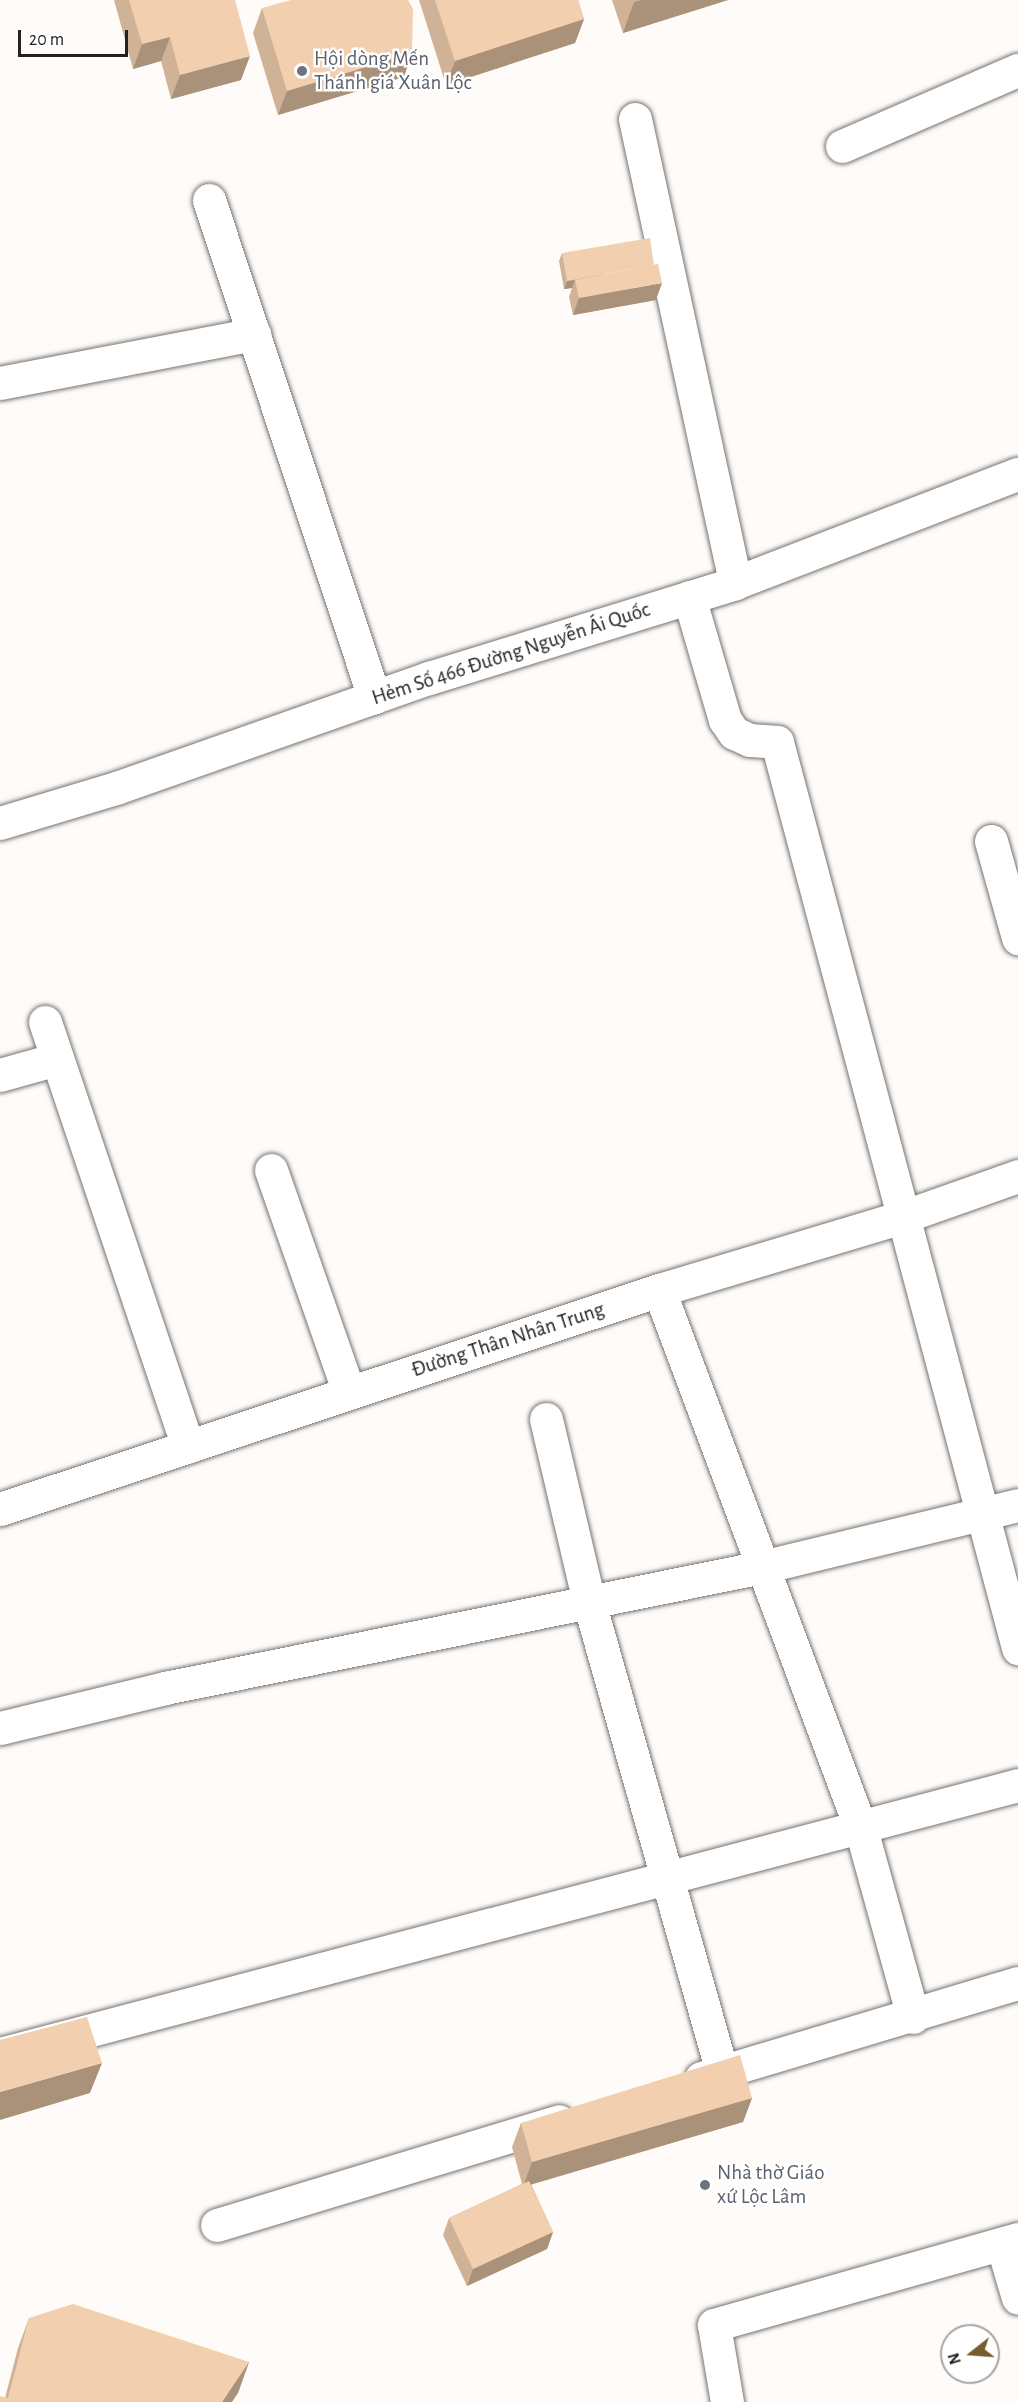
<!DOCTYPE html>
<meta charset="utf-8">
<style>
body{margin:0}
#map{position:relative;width:1018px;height:2402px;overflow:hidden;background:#fefbf8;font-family:"Alegreya Sans",sans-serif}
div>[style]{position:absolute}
.roads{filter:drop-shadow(0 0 2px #767371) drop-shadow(0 0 2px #767371)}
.minor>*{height:33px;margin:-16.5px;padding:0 16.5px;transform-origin:16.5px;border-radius:16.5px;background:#fff}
.wall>*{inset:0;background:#d0b296}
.shaded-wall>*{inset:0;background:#a9917a}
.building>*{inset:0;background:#f2cfae}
.dots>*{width:16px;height:16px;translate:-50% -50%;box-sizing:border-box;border:3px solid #fff;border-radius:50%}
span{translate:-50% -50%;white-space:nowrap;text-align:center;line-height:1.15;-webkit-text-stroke:5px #fff;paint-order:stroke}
.worship-label{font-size:21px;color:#5b616d}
.left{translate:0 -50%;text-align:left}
.street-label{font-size:21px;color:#232121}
.north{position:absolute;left:940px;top:2324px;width:60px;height:60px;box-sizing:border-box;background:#fff;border:2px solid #a7a6a6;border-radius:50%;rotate:253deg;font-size:16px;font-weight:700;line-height:24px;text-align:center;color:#232121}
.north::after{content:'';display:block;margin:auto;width:21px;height:27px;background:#775c2e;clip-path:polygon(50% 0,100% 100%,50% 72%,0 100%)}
.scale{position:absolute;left:18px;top:30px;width:110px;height:27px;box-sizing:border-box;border:3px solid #232121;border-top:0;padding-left:8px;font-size:18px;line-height:21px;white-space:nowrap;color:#232121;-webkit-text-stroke:4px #fff;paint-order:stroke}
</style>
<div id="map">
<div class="roads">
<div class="minor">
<div style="left:635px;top:119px;width:475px;rotate:77.8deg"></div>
<div style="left:842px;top:146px;width:192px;rotate:-23.4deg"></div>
<div style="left:209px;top:200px;width:524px;rotate:71.63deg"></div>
<div style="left:0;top:383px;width:259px;rotate:-10.9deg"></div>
<div style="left:689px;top:597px;width:128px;rotate:73.7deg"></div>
<div style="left:725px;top:720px;width:16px;rotate:55deg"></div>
<div style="left:734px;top:733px;width:17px;rotate:24deg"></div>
<div style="left:750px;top:740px;width:27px;rotate:4deg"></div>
<div style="left:777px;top:742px;width:938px;rotate:75.1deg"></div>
<div style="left:0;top:823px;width:121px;rotate:-16.8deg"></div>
<div style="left:116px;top:788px;width:332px;rotate:-19.4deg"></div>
<div style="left:429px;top:678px;width:320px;rotate:-17.2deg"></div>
<div style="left:735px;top:583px;width:303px;rotate:-21.1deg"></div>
<div style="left:991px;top:841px;width:101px;rotate:74.4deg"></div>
<div style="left:45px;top:1022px;width:448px;rotate:71.4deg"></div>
<div style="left:0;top:1075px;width:59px;rotate:-15.7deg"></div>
<div style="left:271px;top:1170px;width:236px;rotate:70.7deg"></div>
<div style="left:659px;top:1290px;width:576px;rotate:69.46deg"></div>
<div style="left:861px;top:1829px;width:195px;rotate:74.5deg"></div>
<div style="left:546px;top:1419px;width:188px;rotate:76.8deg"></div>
<div style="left:589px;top:1602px;width:487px;rotate:74.2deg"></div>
<div style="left:0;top:1509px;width:694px;rotate:-18.38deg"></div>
<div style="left:659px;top:1290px;width:257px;rotate:-16.7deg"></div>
<div style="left:905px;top:1216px;width:120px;rotate:-19.5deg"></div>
<div style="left:0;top:1728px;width:170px;rotate:-13.6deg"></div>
<div style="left:165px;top:1688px;width:609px;rotate:-11.46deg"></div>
<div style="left:762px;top:1567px;width:263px;rotate:-13.6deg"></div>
<div style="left:0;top:2054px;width:1053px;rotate:-14.8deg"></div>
<div style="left:701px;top:2078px;width:331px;rotate:-16.7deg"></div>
<div style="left:217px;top:2225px;width:357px;rotate:-16.9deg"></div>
<div style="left:1002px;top:2244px;width:56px;rotate:73.5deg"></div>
<div style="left:727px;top:2402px;width:78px;rotate:-99.6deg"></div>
<div style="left:714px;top:2325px;width:316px;rotate:-15.8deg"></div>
</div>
</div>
<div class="wall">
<div style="clip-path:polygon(114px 0,235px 0,241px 80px,171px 99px,161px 61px,133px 69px)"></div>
<div style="clip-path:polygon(419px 0,578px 0,584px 19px,575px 43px,446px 85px)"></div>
<div style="clip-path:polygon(612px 0,728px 0,623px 33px)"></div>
<div style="clip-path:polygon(262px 8px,404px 77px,278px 115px,253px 33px)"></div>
<div style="clip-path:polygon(562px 253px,656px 300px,573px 315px,569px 297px,572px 288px,564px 289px,559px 261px)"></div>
<div style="clip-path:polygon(752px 2098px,743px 2122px,531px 2184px,553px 2232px,547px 2249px,467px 2286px,443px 2235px,449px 2218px,522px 2184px,512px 2147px,521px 2123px)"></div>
<div style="clip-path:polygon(29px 2318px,249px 2362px,238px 2393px,0 2402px,5px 2398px,18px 2348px)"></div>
</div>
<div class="shaded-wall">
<div style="clip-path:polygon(642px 0,728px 0,623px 33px,634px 2px)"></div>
<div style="clip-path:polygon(584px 19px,575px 43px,446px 85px,455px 61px)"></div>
<div style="clip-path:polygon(170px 37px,161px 61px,133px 69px,142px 44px)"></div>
<div style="clip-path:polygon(412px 53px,404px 77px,278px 115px,287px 91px)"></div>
<div style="clip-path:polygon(250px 56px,241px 80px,171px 99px,180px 75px)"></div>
<div style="clip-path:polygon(575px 280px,572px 288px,564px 289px,567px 281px)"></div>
<div style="clip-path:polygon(662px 283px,656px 300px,573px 315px,579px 298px)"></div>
<div style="clip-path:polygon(102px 2063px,90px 2093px,0 2120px,0 2092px)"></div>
<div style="clip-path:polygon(752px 2098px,743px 2122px,523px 2187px,532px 2162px)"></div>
<div style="clip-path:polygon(553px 2232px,547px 2249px,467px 2286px,473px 2269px)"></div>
<div style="clip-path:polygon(249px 2362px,238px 2393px,232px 2402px,222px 2402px)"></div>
</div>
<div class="building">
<div style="clip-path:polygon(129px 0,235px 0,250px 56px,180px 75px,170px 37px,142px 44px)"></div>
<div style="clip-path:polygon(291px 0,408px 0,413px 9px,412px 53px,287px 91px,262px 8px)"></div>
<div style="clip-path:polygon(435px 0,578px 0,584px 19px,455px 61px)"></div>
<div style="clip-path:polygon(650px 238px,654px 265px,567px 281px,562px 253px)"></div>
<div style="clip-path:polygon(658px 264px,662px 283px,579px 298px,575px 280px)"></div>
<div style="clip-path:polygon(87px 2017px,102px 2063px,0 2092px,0 2040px)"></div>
<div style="clip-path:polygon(740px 2055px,752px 2098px,532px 2162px,521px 2123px)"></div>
<div style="clip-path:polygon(529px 2181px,553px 2232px,473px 2269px,449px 2218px)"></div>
<div style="clip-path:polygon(73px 2304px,249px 2362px,222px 2402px,0 2402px,0 2396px,8px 2398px,29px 2318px)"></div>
</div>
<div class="dots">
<div style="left:302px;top:71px;background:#6b7280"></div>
<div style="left:705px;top:2185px;background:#6b7280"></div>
</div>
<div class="worship-label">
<span class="left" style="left:314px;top:71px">Hội dòng Mến<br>Thánh giá Xuân Lộc</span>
<span class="left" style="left:717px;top:2185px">Nhà thờ Giáo<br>xứ Lộc Lâm</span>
</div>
<div class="street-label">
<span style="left:511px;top:654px;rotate:-18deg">Hẻm Số 466 Đường Nguyễn Ái Quốc</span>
<span style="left:508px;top:1340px;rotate:-18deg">Đường Thân Nhân Trung</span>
</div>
<div class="north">N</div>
<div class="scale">20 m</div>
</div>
